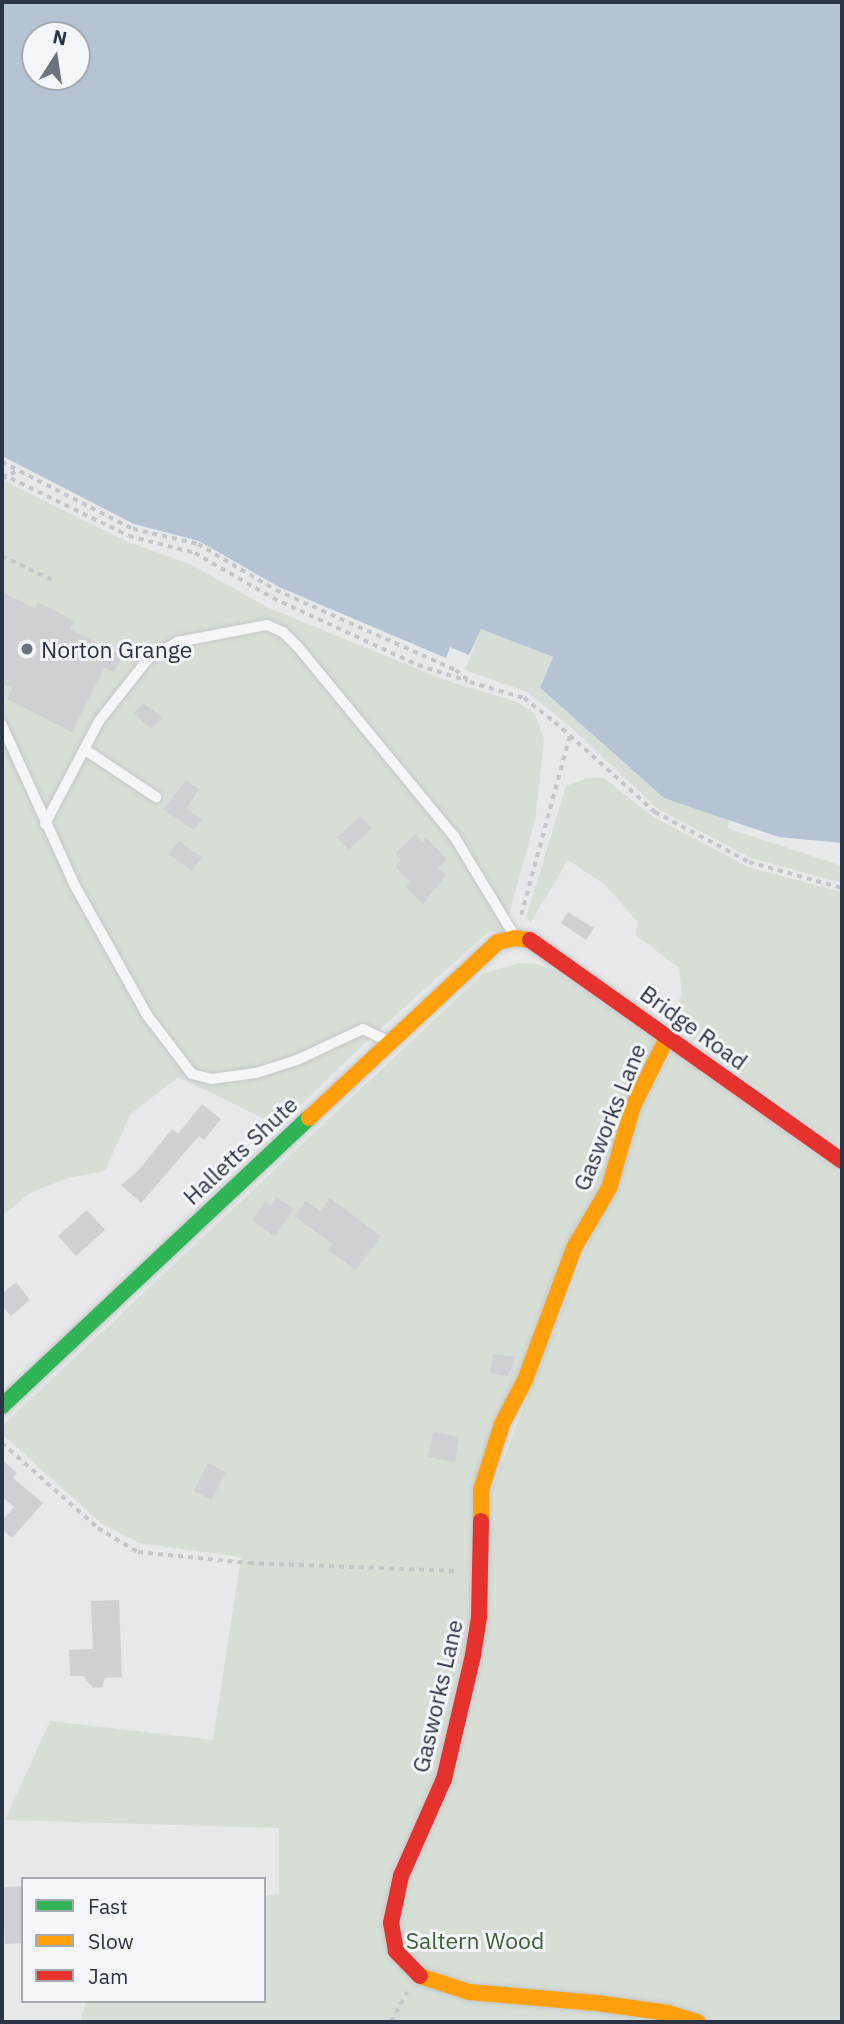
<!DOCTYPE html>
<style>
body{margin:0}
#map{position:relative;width:844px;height:2024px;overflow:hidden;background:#e6e8ea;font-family:"IBM Plex Sans",sans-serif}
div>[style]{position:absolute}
.green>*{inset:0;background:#d6ded6}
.water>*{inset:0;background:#b4c4d5}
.building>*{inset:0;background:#ced0d3}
.path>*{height:3.5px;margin-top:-1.75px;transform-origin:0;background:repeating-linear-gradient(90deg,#c5c6ca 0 5px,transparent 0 10px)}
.roads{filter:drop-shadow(0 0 2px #c4c6c8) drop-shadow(0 0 2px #c4c6c8)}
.lane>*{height:10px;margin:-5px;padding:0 5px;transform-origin:5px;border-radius:5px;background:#f5f6f7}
.fast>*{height:16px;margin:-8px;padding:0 8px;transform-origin:8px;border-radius:8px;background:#30b455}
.slow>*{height:16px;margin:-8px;padding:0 8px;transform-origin:8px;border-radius:8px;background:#ff9f0a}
.jam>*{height:16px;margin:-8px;padding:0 8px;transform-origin:8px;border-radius:8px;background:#e5322d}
.dots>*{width:19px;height:19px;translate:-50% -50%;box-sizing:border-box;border:4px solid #f4f6f9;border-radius:50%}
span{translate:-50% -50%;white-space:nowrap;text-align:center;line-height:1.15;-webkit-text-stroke:6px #f4f6f9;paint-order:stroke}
.poi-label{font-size:23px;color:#2b3445}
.left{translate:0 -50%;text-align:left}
.street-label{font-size:23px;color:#2b3445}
.park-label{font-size:23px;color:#3f6138}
.frame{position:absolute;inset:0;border:4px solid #2b3445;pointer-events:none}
.legend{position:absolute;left:21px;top:1877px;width:245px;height:126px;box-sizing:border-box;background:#f4f6f9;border:2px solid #a4a8b1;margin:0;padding:9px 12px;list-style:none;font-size:21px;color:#2b3445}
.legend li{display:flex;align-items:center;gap:14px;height:35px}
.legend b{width:35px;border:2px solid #a4a8b1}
.north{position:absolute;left:21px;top:21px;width:70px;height:70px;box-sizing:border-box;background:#f4f6f9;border:2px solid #a4a8b1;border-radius:50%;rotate:12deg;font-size:19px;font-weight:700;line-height:28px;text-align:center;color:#2b3445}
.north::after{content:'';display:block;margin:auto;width:24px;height:32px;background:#6c737f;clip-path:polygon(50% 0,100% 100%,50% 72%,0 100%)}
</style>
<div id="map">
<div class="green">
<div style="clip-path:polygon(2px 480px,128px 542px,190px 564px,269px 608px,442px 679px,517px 702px,535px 714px,544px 739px,535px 820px,505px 929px,488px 932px,367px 1041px,279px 1126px,178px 1077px,130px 1115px,105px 1171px,68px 1178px,30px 1193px,3px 1215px,2px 1221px)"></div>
<div style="clip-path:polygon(481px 629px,554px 658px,540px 689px,664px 798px,730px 819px,727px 828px,842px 866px,842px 883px,751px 858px,658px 809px,573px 729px,527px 692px,465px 670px)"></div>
<div style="clip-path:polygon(587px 778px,604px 778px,653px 817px,748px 867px,842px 892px,842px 1148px,668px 1022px,682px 995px,679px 968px,636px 935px,638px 922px,604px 884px,568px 860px,531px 922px,526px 918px,566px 786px)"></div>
<div style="clip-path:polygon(520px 963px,537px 964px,554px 970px,656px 1040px,603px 1186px,496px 1421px,456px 1780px,490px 1493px,641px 1108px,672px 1052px,842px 1173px,842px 2022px,80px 2022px,86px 2001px,264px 2001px,264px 1895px,279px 1894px,279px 1828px,5px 1820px,50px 1721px,213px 1740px,241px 1557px,139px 1543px,101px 1523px,2px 1434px,2px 1426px,484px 973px)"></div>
</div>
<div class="water">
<div style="clip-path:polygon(evenodd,2px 2px,842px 2px,842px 843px,779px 837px,664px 798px,540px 688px,553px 657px,481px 629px,469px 655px,450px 647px,446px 658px,279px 587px,199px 541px,134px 524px,2px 456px,2px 2px,35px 35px,77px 35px,77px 77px,35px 77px,35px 35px)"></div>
</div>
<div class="building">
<div style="clip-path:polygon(2px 592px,35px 608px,38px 602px,74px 621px,70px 629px,122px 656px,114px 672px,105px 667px,72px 732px,7px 699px,12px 688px,2px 683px)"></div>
<div style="clip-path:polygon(144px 703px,162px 718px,151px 729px,134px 713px)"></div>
<div style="clip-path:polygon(186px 780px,199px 790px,186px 808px,202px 819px,194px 830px,163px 809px)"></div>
<div style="clip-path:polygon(360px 816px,372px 828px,349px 850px,337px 838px)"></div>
<div style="clip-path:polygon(415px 834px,423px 842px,426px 838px,447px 859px,438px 868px,446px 875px,423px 904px,406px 887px,410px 882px,395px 866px,401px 860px,395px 854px)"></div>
<div style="clip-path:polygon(179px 841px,202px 857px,192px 871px,169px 855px)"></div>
<div style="clip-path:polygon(568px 912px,594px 928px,586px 940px,561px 923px)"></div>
<div style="clip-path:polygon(202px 1104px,221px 1119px,204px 1140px,199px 1136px,141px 1203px,121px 1185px,138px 1171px,172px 1129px,178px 1134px)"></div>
<div style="clip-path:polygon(277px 1197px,294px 1209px,275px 1236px,252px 1220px,265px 1201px,271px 1206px)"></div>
<div style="clip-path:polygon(330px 1198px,381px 1236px,356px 1270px,328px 1250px,333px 1244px,294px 1216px,306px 1201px,320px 1211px)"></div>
<div style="clip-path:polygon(87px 1210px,105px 1230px,76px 1256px,58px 1236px)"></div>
<div style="clip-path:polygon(16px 1282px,30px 1300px,11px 1316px,2px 1306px,2px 1294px)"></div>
<div style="clip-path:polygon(493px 1354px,516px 1357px,508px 1376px,490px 1373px)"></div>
<div style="clip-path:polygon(433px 1432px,459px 1437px,455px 1462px,428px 1457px)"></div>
<div style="clip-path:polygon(2px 1460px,17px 1473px,13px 1478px,43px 1503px,12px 1538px,2px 1529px,2px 1521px,14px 1507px,2px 1497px)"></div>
<div style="clip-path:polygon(208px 1463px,226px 1472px,211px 1500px,194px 1491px)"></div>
<div style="clip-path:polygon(119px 1600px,122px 1677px,105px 1678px,102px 1687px,93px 1688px,83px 1676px,70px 1676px,69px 1650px,93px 1649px,91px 1601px)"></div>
<div style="clip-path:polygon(23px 1886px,23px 1943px,5px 1944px,2px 1887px)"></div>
</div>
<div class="path">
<div style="left:2px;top:462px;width:147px;rotate:27.1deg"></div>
<div style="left:133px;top:529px;width:67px;rotate:13deg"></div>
<div style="left:198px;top:544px;width:91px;rotate:30.5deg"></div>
<div style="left:276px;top:590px;width:197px;rotate:24deg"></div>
<div style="left:456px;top:670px;width:18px;rotate:41deg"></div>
<div style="left:470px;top:682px;width:56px;rotate:16.5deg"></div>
<div style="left:524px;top:698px;width:39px;rotate:38deg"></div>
<div style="left:555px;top:722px;width:135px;rotate:42deg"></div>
<div style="left:655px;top:812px;width:106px;rotate:28deg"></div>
<div style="left:749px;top:862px;width:97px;rotate:15.6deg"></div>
<div style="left:2px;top:474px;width:141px;rotate:26deg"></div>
<div style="left:129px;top:536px;width:68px;rotate:14.4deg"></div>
<div style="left:195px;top:553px;width:90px;rotate:30deg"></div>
<div style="left:273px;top:598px;width:160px;rotate:24.8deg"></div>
<div style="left:418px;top:665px;width:52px;rotate:17.7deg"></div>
<div style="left:2px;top:479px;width:18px;rotate:-29deg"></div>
<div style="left:2px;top:556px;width:58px;rotate:25.7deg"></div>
<div style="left:521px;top:915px;width:187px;rotate:-74.8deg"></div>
<div style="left:2px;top:1443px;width:128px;rotate:41.5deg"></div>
<div style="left:98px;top:1528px;width:47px;rotate:31deg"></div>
<div style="left:138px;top:1552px;width:112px;rotate:5.7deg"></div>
<div style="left:249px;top:1563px;width:209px;rotate:2.2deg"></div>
<div style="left:391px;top:2022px;width:34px;rotate:-62deg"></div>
</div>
<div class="roads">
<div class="lane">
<div style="left:2px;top:725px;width:177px;rotate:65.6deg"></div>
<div style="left:75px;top:886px;width:148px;rotate:60.8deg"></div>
<div style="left:147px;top:1015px;width:74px;rotate:52.7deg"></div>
<div style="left:192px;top:1074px;width:21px;rotate:14deg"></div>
<div style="left:212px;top:1079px;width:44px;rotate:-7.8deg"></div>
<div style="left:256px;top:1073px;width:43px;rotate:-17.6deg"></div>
<div style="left:297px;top:1060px;width:73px;rotate:-25.2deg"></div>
<div style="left:363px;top:1029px;width:25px;rotate:26deg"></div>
<div style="left:84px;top:749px;width:87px;rotate:33.7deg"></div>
<div style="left:45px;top:824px;width:116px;rotate:-62.3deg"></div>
<div style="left:99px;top:721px;width:79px;rotate:-51.7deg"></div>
<div style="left:148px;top:659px;width:34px;rotate:-30deg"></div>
<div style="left:177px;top:642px;width:92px;rotate:-10.7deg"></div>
<div style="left:267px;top:625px;width:17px;rotate:24deg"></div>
<div style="left:283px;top:632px;width:21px;rotate:45deg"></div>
<div style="left:298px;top:647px;width:245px;rotate:50.5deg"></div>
<div style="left:454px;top:836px;width:116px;rotate:58.8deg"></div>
</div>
<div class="fast">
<div style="left:2px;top:1406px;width:421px;rotate:-43.2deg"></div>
</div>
<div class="slow">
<div style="left:309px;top:1118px;width:258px;rotate:-43deg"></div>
<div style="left:498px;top:942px;width:17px;rotate:-13deg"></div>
<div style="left:515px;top:938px;width:15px;rotate:8deg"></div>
<div style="left:481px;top:1521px;width:31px;rotate:-90deg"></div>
<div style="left:481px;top:1490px;width:69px;rotate:-72.3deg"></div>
<div style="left:502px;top:1424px;width:50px;rotate:-62.4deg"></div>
<div style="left:525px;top:1380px;width:141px;rotate:-69.6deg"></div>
<div style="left:574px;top:1248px;width:69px;rotate:-59.7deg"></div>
<div style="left:609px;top:1188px;width:85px;rotate:-73.7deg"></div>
<div style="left:633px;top:1106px;width:78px;rotate:-63.4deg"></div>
<div style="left:420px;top:1976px;width:52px;rotate:18.1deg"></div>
<div style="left:469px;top:1992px;width:128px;rotate:4.9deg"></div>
<div style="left:597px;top:2003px;width:72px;rotate:8deg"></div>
<div style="left:668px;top:2013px;width:31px;rotate:17deg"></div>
</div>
<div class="jam">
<div style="left:530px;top:940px;width:382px;rotate:35.3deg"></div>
<div style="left:420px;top:1976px;width:35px;rotate:-134deg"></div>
<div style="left:396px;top:1951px;width:28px;rotate:-100deg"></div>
<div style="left:391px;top:1923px;width:48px;rotate:-78deg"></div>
<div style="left:401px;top:1876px;width:106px;rotate:-66.1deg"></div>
<div style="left:444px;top:1779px;width:127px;rotate:-76.8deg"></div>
<div style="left:473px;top:1655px;width:37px;rotate:-81deg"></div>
<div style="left:479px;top:1618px;width:97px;rotate:-88.8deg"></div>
</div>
</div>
<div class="dots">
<div style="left:27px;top:649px;background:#6c737f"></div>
</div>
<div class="poi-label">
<span class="left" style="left:41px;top:649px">Norton Grange</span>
</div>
<div class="street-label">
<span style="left:694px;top:1027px;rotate:36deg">Bridge Road</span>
<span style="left:609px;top:1117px;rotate:-68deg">Gasworks Lane</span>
<span style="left:240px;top:1150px;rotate:-43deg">Halletts Shute</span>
<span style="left:437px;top:1696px;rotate:-77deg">Gasworks Lane</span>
</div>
<div class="park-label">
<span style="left:475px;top:1940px">Saltern Wood</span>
</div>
<div class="frame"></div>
<ul class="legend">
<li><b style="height:9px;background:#30b455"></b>Fast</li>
<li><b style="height:9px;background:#ff9f0a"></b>Slow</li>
<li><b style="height:9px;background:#e5322d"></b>Jam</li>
</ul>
<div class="north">N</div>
</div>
